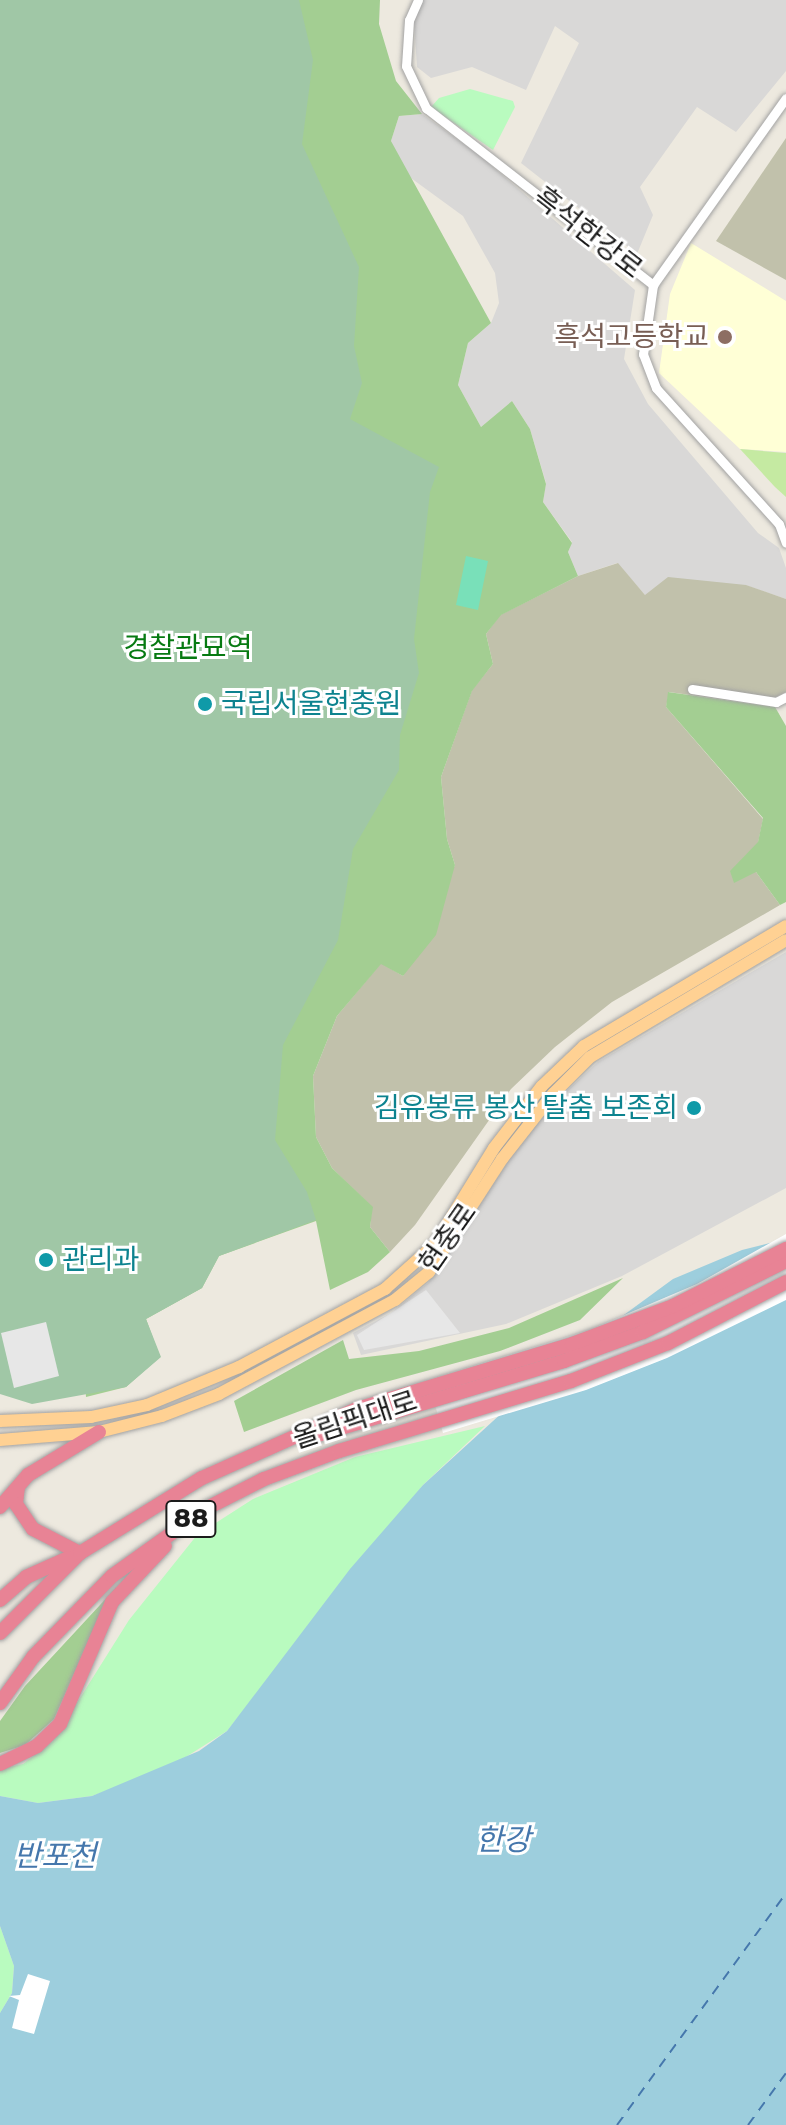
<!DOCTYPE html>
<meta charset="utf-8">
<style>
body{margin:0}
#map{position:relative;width:786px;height:2125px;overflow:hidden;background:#ede9df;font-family:Rubik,"Noto Sans KR",sans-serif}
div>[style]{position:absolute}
.residential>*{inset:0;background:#d9d8d7}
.education>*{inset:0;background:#ffffd6}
.construction>*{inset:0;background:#c1c1ab}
.grass>*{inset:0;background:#c5eaa2}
.forest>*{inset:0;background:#a3ce92}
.cemetery>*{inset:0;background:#a0c7a6}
.park>*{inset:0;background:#b9fbbf}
.pitch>*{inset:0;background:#79e0b9}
.parking>*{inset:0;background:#e7e7e7}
.water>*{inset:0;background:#9dcedd}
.pier>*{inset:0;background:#fff}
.ferry>*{height:2px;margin-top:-1px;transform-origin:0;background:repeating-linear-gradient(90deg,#4577ac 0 10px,transparent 0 18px)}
.roads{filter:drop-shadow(0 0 2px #a2a2a2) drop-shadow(0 0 2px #a2a2a2)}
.minor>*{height:9px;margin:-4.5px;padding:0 4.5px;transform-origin:4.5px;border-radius:4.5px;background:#fff}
.major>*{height:12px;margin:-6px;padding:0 6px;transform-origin:6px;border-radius:6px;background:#ffd193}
.highway>*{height:14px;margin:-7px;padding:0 7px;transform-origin:7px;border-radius:7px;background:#e88395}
.dots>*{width:22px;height:22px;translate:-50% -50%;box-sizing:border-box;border:4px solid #fff;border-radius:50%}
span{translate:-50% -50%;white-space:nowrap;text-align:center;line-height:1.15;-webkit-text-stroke:6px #fff;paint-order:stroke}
.shield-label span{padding:2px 6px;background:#fff;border:2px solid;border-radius:6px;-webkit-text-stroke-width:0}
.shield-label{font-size:26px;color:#1b1b1b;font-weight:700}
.street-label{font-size:28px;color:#1b1b1b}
.education-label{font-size:28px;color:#785e54}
.right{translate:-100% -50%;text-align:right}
.park-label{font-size:28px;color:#077a12}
.culture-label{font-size:28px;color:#0d838f}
.left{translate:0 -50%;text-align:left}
.water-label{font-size:30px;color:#4577ac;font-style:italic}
</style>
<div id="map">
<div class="residential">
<div style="clip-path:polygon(423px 0,786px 0,786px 71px,736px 132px,697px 107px,640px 187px,653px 215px,637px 254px,521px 163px,579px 43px,555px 26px,526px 90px,472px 67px,431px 78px,417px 67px,414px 21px)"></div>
<div style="clip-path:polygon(422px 114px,479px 155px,635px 290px,624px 359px,648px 404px,758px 533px,779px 548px,786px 568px,786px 599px,745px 585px,645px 595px,617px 563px,578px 576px,568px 552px,572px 542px,543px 502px,546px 483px,530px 429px,512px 401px,481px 427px,458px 385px,468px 343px,491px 323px,499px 303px,495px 273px,463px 216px,404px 173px,391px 141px,399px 116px)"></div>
<div style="clip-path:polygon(786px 952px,786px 1188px,622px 1276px,506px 1324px,361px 1355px,353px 1333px,391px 1313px,428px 1283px,525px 1135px,560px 1097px,598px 1062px)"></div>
</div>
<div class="education">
<div style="clip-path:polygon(691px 243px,786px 301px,786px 452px,740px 449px,659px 373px,670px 294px)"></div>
</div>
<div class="construction">
<div style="clip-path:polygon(786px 138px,786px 280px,716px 241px)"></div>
<div style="clip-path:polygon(618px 563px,645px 595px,668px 577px,746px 585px,786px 599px,786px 692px,776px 697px,775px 707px,669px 692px,666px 707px,763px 819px,758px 843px,731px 871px,756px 872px,780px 905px,612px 1002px,555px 1047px,511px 1089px,415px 1225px,390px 1252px,370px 1227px,372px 1207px,332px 1168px,316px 1137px,313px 1076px,337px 1016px,381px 963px,403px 976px,455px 865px,447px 839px,441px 777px,472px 690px,493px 664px,486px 634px,500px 615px,578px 576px)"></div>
</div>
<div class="grass">
<div style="clip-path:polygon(740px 449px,786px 453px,786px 497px,775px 487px)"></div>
</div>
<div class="forest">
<div style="clip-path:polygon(0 0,380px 0,379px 24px,396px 81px,422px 114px,399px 116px,391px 141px,491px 323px,468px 343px,458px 385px,481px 427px,512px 401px,530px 429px,546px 484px,543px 502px,572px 543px,568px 552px,578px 576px,501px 615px,486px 634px,493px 664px,472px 691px,441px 777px,447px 839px,455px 865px,436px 935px,403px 976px,381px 964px,337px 1016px,313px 1076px,316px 1137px,332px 1168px,373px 1207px,370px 1227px,390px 1252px,368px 1272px,330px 1290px,316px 1221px,219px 1256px,202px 1288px,146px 1319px,160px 1357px,126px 1387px,86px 1397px)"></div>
<div style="clip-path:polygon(668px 692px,775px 707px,786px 726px,786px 902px,780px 905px,756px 872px,734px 883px,730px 871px,758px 842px,763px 818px,666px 707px)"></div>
<div style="clip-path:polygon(623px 1278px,580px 1320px,500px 1351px,356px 1390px,244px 1432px,234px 1401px,343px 1340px,349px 1359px,419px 1351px,509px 1328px)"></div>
<div style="clip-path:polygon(125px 1578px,103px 1608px,54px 1719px,25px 1745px,0 1753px,0 1721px,25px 1686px)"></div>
</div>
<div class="cemetery">
<div style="clip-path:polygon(0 0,299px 0,313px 60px,302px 144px,359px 267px,354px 346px,362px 383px,350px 419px,439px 467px,430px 492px,414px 639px,419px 673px,400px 735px,399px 770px,353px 849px,338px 940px,283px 1045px,275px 1140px,307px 1192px,316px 1220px,219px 1256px,202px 1288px,146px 1319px,161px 1357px,126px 1387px,32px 1404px,0 1394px)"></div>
</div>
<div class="park">
<div style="clip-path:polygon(470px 89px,513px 101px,515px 107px,493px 150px,431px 107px,439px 98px)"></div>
<div style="clip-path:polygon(485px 1426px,423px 1485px,227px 1731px,170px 1767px,92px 1796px,38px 1803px,0 1796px,0 1769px,23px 1764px,53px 1741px,129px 1620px,197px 1535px,253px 1499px,355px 1457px)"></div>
<div style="clip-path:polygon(0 1926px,14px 1966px,12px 1993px,0 2013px)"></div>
</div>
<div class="pitch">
<div style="clip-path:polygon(466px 556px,488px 561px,478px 610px,456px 605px)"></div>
</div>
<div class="parking">
<div style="clip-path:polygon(426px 1290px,460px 1333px,364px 1350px,357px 1335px)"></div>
<div style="clip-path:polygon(46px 1322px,59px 1376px,14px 1388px,1px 1333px)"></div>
</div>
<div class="water">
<div style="clip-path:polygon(786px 1239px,786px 2125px,0 2125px,0 2013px,12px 1993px,14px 1966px,0 1926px,0 1796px,38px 1803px,92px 1796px,199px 1751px,227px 1731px,350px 1569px,423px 1485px,550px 1369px,673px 1279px,742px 1250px)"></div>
</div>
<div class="pier">
<div style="clip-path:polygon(786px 1234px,786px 1300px,667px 1358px,586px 1390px,443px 1433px,428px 1380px,589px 1330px,697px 1284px)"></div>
<div style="clip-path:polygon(28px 1974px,50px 1981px,34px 2034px,12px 2028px,19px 2000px,9px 1996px,20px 1995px)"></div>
</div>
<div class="ferry">
<div style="left:617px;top:2125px;width:287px;rotate:-53.9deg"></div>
<div style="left:748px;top:2125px;width:64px;rotate:-53.8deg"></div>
</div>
<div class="roads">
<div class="minor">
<div style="left:418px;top:0;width:22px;rotate:114deg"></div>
<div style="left:409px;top:20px;width:46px;rotate:93.7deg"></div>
<div style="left:406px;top:66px;width:47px;rotate:64.5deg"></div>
<div style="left:426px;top:108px;width:288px;rotate:37.9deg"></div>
<div style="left:653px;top:285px;width:70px;rotate:98.2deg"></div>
<div style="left:643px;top:354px;width:36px;rotate:69deg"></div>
<div style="left:656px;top:388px;width:183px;rotate:47.9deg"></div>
<div style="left:779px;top:524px;width:20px;rotate:70deg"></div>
<div style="left:653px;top:285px;width:229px;rotate:-54.6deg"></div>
<div style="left:692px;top:689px;width:85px;rotate:8.8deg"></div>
<div style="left:776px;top:702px;width:11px;rotate:-27deg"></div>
</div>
<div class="major">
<div style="left:0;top:1421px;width:91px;rotate:-2.5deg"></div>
<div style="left:91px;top:1417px;width:57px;rotate:-12.1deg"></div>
<div style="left:147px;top:1405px;width:100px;rotate:-22.4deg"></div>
<div style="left:239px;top:1367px;width:166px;rotate:-28.1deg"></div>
<div style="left:385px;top:1289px;width:67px;rotate:-42deg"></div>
<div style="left:435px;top:1244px;width:113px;rotate:-58.4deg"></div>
<div style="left:494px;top:1148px;width:78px;rotate:-52.3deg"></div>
<div style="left:542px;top:1086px;width:58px;rotate:-43.6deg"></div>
<div style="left:584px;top:1046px;width:235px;rotate:-30.7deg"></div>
<div style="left:0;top:1440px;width:99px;rotate:-4.6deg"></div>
<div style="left:99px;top:1432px;width:65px;rotate:-14.3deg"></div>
<div style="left:162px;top:1416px;width:61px;rotate:-21.1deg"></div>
<div style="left:219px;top:1394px;width:200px;rotate:-28.1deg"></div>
<div style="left:395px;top:1300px;width:44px;rotate:-39.5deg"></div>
<div style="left:429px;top:1272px;width:135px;rotate:-57.1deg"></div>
<div style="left:502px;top:1159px;width:83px;rotate:-51.9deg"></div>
<div style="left:553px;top:1094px;width:52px;rotate:-45deg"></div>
<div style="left:590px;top:1057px;width:228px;rotate:-30.8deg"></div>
</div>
<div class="highway">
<div style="left:311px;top:1437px;width:264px;rotate:-16.7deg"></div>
<div style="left:564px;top:1361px;width:84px;rotate:-20.2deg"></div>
<div style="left:643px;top:1332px;width:160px;rotate:-26.4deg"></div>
<div style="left:18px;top:1487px;width:17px;rotate:97deg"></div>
<div style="left:16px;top:1504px;width:30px;rotate:56deg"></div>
<div style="left:33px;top:1529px;width:53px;rotate:27.1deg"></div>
<div style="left:0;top:1507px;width:43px;rotate:-48.8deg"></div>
<div style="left:28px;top:1475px;width:83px;rotate:-31.2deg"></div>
<div style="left:0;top:1600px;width:35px;rotate:-41deg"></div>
<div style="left:26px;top:1577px;width:46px;rotate:-24.3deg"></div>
<div style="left:0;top:1633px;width:113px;rotate:-45deg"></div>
<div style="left:80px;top:1553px;width:143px;rotate:-31.6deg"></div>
<div style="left:202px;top:1478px;width:170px;rotate:-24deg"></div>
<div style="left:357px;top:1409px;width:225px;rotate:-16.8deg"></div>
<div style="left:572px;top:1344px;width:108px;rotate:-20.6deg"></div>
<div style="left:673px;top:1306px;width:127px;rotate:-26.8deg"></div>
<div style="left:0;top:1703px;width:57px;rotate:-54.3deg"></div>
<div style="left:33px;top:1657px;width:113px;rotate:-45.7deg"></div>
<div style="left:112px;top:1576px;width:117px;rotate:-35.6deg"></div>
<div style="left:207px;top:1508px;width:64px;rotate:-27deg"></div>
<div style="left:264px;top:1479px;width:80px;rotate:-20.5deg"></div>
<div style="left:339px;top:1451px;width:242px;rotate:-16.8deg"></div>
<div style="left:571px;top:1381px;width:104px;rotate:-21.4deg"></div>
<div style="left:668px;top:1343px;width:133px;rotate:-27.3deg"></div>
<div style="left:0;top:1764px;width:41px;rotate:-25.9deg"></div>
<div style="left:37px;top:1746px;width:32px;rotate:-44deg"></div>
<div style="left:60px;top:1724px;width:133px;rotate:-66.9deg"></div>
<div style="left:112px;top:1602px;width:77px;rotate:-46.6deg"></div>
</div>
</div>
<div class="dots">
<div style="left:725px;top:337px;background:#8d6e63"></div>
<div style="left:205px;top:704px;background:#0f9aa8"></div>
<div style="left:694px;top:1108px;background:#0f9aa8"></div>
<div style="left:46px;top:1260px;background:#0f9aa8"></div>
</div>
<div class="shield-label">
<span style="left:191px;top:1519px">88</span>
</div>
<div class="street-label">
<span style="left:588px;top:233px;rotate:38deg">흑석한강로</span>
<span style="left:448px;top:1238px;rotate:-55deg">현충로</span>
<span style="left:355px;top:1420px;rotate:-18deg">올림픽대로</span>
</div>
<div class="education-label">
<span class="right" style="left:709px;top:337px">흑석고등학교</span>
</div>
<div class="park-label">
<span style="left:188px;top:648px">경찰관묘역</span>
</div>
<div class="culture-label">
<span class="left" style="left:221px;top:704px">국립서울현충원</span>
<span class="right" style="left:678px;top:1108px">김유봉류 봉산 탈춤 보존회</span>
<span class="left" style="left:62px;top:1260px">관리과</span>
</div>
<div class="water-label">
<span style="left:503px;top:1840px">한강</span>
<span style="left:55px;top:1856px">반포천</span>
</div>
</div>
